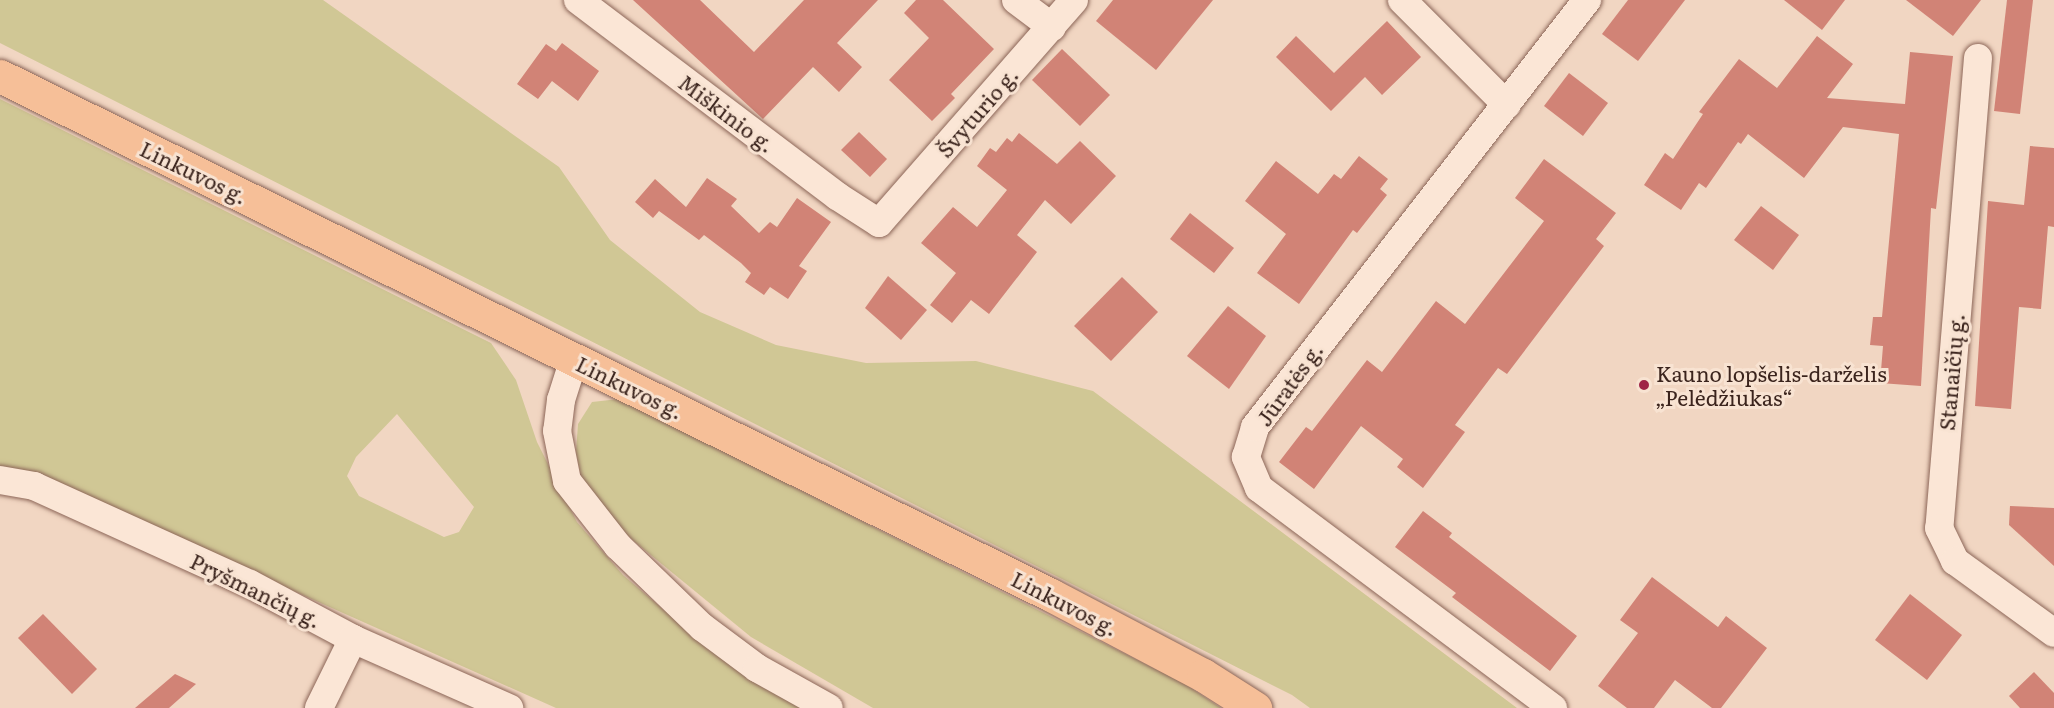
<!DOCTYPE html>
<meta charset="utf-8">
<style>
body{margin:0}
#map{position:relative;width:2054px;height:708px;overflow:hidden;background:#f1d6c2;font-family:Literata,serif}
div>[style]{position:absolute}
.green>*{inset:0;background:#d0c795}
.building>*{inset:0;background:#d18376}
.roads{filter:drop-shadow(0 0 2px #8c6658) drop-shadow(0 0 2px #8c6658)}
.street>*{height:28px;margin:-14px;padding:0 14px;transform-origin:14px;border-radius:14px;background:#fbe6d6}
.primary>*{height:33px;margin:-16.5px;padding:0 16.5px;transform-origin:16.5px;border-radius:16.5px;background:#f6bf98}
.dots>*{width:16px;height:16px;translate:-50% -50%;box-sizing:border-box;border:3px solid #f8e3d2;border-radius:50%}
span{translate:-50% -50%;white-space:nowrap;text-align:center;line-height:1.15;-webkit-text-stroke:6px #f8e3d2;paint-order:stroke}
.street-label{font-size:21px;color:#3b241d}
.poi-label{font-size:21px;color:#3b241d}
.left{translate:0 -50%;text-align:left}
</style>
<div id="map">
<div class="green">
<div style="clip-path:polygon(0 0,323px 0,559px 167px,610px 240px,700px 312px,776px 345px,866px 363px,976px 361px,1093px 391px,1517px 708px,1310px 708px,1292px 695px,0 43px)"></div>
<div style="clip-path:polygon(evenodd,0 99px,491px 343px,516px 380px,537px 442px,577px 522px,623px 575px,719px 657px,802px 708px,556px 708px,287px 588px,0 467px,0 99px,397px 414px,474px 507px,459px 532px,444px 537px,359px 496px,347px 476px,356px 457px,397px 414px)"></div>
<div style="clip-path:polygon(619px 399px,1185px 684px,1221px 708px,873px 708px,751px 637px,630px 538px,582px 483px,576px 452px,578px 424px,592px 402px)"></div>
</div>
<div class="building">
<div style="clip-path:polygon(633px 0,700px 0,754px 52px,804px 0,878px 0,837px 43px,862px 67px,839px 92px,813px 67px,763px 119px)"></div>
<div style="clip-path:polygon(916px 0,943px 0,994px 49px,951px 94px,955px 98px,932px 121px,889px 80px,929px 38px,904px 13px)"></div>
<div style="clip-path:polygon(1113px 0,1213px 0,1156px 70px,1096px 21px)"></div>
<div style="clip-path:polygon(1628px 0,1685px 0,1638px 61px,1602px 34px)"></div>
<div style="clip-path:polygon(1784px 0,1845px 0,1822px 30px)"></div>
<div style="clip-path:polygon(1906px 0,1981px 0,1953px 36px)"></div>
<div style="clip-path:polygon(2007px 0,2033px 0,2020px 114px,1994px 111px)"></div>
<div style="clip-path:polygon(1387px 21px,1421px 57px,1382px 95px,1365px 77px,1331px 111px,1276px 57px,1296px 36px,1334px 73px)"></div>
<div style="clip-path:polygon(1817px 36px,1853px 64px,1827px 98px,1905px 104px,1910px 52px,1953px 56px,1936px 209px,1931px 208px,1921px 386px,1880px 383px,1883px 346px,1870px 345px,1873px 317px,1882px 317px,1899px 134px,1843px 127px,1804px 178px,1748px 134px,1741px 144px,1738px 142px,1706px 188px,1699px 183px,1681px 210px,1644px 185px,1665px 153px,1673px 159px,1703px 114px,1699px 112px,1739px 59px,1777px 88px)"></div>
<div style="clip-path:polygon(562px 43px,599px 71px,578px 101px,552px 81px,538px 99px,517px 84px,546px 44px,556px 51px)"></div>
<div style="clip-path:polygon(1062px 49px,1110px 95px,1080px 126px,1032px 80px)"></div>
<div style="clip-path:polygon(1569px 73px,1608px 103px,1583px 136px,1544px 106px)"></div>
<div style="clip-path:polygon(859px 132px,887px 159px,870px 177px,841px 150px)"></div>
<div style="clip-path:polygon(1019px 133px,1057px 164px,1080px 141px,1116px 176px,1071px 224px,1045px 200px,1017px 235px,1037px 252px,989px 314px,971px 300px,952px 323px,930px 305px,956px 273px,921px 243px,953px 207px,977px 227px,1007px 190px,977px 166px,990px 148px,996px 152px,1007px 138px,1012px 142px)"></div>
<div style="clip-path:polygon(2030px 146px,2054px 148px,2054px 227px,2048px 226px,2041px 309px,2019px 307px,2011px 409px,1975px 406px,1988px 201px,2024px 205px)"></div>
<div style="clip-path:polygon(1359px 156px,1388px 179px,1380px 189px,1387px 195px,1357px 233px,1353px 230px,1299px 304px,1257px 273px,1286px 234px,1245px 201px,1276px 161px,1318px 194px,1334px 174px,1341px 179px)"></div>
<div style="clip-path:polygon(1544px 159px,1616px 213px,1596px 239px,1604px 246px,1507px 374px,1498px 368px,1455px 425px,1465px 432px,1423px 488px,1397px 467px,1403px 459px,1361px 426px,1314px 489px,1279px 462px,1306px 427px,1312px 431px,1367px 360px,1382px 372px,1436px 301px,1465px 324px,1544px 221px,1515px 198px)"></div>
<div style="clip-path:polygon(707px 178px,737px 199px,731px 206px,759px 233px,770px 222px,777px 227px,797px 198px,831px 222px,799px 266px,807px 271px,788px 299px,770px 287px,764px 295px,745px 282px,751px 273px,741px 263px,704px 235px,699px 240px,659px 211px,653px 218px,635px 202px,655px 179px,686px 207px)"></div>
<div style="clip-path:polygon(1761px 206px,1799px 235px,1773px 270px,1734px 240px)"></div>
<div style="clip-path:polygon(1190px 213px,1234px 248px,1214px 273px,1170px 239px)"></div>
<div style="clip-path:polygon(888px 276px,927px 310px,901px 340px,865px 308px)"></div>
<div style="clip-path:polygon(1122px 277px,1158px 312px,1111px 361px,1074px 326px)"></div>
<div style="clip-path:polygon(1228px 306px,1266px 336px,1229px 389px,1187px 356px)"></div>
<div style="clip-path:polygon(2010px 506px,2054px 508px,2054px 566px,2009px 525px)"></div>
<div style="clip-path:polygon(1423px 511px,1452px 533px,1449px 537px,1577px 636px,1550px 671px,1452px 597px,1456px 593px,1395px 547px)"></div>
<div style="clip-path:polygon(1652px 577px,1718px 627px,1726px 616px,1767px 648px,1721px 708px,1712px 708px,1675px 680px,1654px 708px,1627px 708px,1598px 686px,1638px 633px,1620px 620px)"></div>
<div style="clip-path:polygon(1910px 594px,1962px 635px,1927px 680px,1875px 640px)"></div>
<div style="clip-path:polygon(43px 614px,97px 669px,72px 694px,18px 638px)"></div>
<div style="clip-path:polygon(2034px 672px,2054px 693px,2054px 708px,2020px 708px,2009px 696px)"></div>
<div style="clip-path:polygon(175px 674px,196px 684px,169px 708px,135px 708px)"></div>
</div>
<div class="roads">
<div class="street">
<div style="left:578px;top:0;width:325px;rotate:37.1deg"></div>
<div style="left:837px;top:196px;width:50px;rotate:32.7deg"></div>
<div style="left:879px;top:223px;width:296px;rotate:-48.8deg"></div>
<div style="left:1016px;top:0;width:45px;rotate:36.9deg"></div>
<div style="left:1402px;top:0;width:148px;rotate:45deg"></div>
<div style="left:1978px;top:58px;width:472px;rotate:94.7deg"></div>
<div style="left:1939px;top:528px;width:37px;rotate:64deg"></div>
<div style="left:1955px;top:561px;width:122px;rotate:36deg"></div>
<div style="left:574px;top:359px;width:43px;rotate:107.6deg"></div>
<div style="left:561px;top:400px;width:31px;rotate:97deg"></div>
<div style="left:557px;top:431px;width:51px;rotate:78.7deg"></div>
<div style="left:567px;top:481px;width:83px;rotate:51.9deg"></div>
<div style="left:618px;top:546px;width:117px;rotate:44deg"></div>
<div style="left:702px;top:627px;width:69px;rotate:36.7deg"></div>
<div style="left:757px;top:668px;width:82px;rotate:29.1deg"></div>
<div style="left:0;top:480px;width:35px;rotate:10deg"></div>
<div style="left:34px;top:486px;width:237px;rotate:24.4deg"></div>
<div style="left:250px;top:584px;width:117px;rotate:28.1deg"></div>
<div style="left:353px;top:639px;width:171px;rotate:23.9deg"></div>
<div style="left:319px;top:708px;width:77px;rotate:-63.8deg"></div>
<div style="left:1553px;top:708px;width:367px;rotate:-143.2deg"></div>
<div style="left:1259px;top:488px;width:34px;rotate:-113deg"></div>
<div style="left:1246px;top:457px;width:31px;rotate:-73deg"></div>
<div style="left:1255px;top:427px;width:541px;rotate:-52.13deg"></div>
</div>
<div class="primary">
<div style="left:0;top:76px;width:1172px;rotate:26.28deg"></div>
<div style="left:1051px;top:595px;width:172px;rotate:27.8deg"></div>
<div style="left:1203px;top:675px;width:62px;rotate:32.4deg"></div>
</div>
</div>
<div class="dots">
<div style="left:1644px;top:385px;background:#9f2446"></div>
</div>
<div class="street-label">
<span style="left:977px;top:112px;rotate:-49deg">Švyturio g.</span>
<span style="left:727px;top:113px;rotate:37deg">Miškinio g.</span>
<span style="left:194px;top:172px;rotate:26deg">Linkuvos g.</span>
<span style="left:1951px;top:372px;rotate:-85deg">Stanaičių g.</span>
<span style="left:1289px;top:384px;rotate:-54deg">Jūratės g.</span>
<span style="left:630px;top:387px;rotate:26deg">Linkuvos g.</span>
<span style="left:256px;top:590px;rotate:26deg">Pryšmančių g.</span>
<span style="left:1065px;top:603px;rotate:27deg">Linkuvos g.</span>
</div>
<div class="poi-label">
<span class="left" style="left:1656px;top:385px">Kauno lopšelis-darželis<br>„Pelėdžiukas“</span>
</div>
</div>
